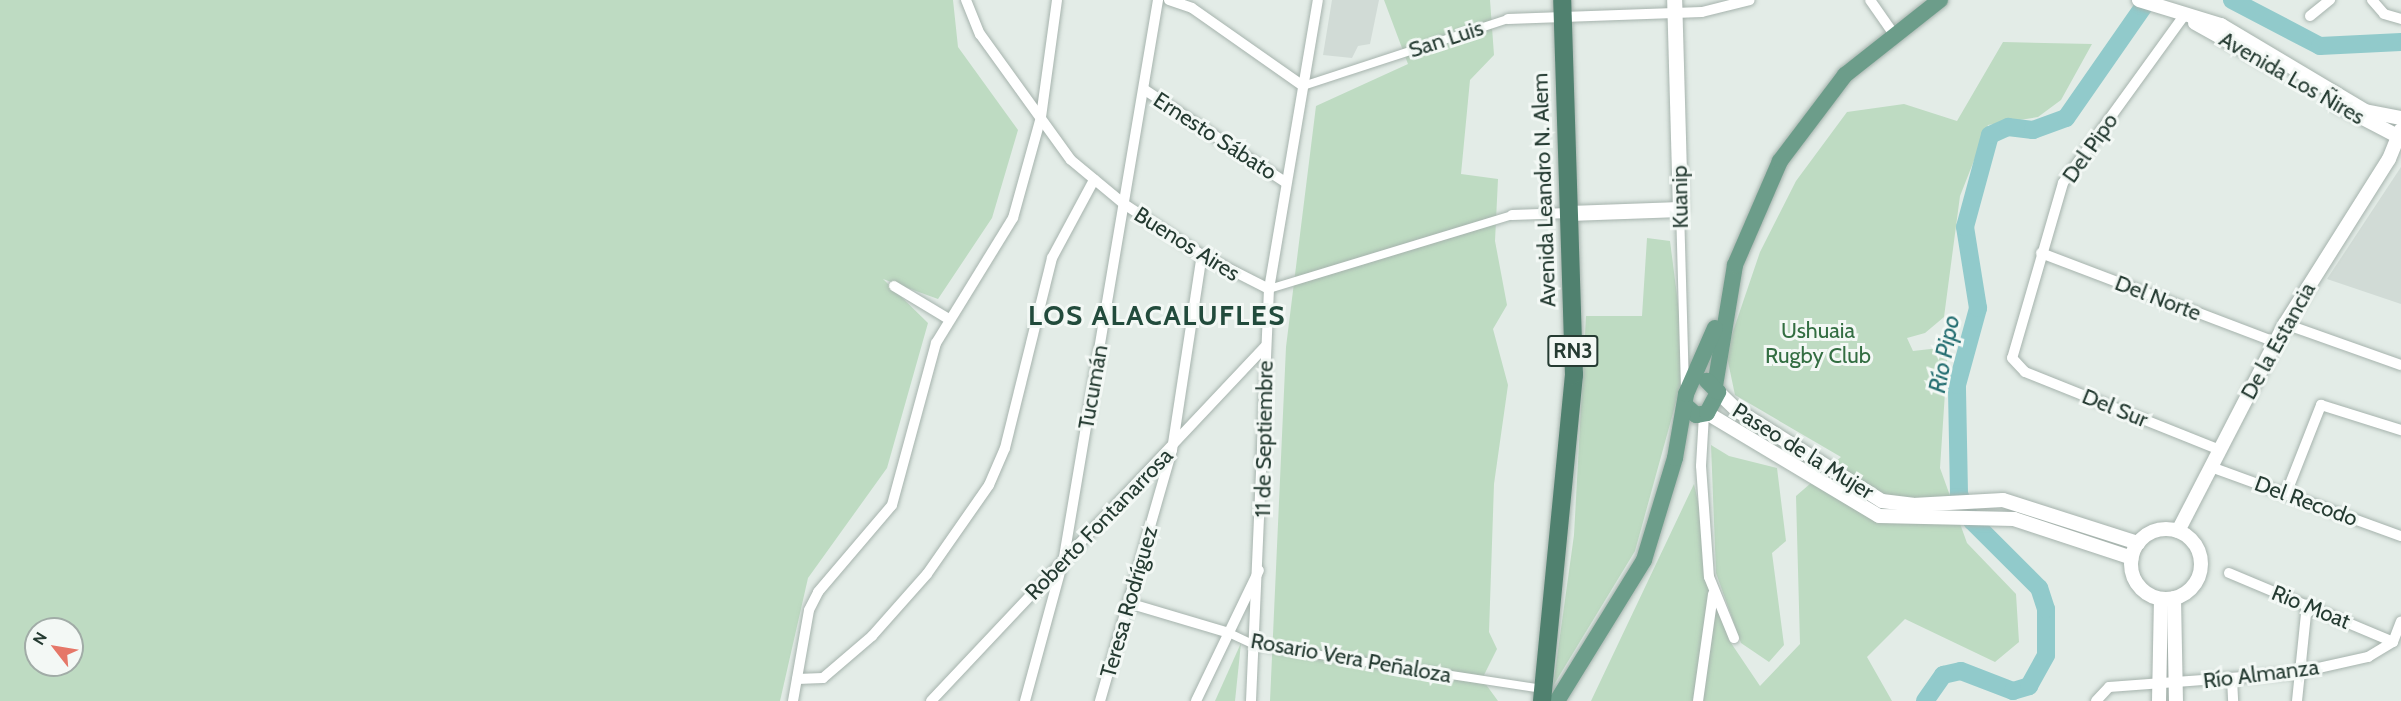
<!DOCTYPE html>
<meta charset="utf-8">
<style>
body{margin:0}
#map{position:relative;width:2401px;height:701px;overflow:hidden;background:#e3ece7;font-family:Cabin,sans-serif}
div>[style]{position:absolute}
.built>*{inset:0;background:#d1dbd6}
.green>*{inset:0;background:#bedbc2}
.river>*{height:18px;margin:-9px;padding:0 9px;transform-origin:9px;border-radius:9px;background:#91cacb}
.roads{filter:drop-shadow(0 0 2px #a6b3ad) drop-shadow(0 0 2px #a6b3ad)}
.pedestrian>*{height:8px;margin:-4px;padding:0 4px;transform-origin:4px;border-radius:4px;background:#fff}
.minor>*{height:10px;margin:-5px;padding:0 5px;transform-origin:5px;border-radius:5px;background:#fff}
.tertiary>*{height:14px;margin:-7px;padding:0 7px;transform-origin:7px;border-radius:7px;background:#fff}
.tertiary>.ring{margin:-7px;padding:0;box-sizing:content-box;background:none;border:14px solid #fff;border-radius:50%}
.secondary>*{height:15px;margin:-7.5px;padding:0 7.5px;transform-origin:7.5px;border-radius:7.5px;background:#fff}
.primary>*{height:16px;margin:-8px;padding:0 8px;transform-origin:8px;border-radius:8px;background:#6c9d8a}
.trunk>*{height:18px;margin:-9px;padding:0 9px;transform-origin:9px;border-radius:9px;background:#50816f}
span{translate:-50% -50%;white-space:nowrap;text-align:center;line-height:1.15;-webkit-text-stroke:6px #f3f8f5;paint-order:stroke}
.shield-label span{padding:2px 4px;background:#f3f8f5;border:2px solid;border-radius:4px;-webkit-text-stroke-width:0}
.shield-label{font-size:21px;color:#253b32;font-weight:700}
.street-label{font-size:22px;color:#253b32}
.park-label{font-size:22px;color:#336e42}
.water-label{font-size:24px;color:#246e71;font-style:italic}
.district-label{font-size:28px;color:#224b3c;font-weight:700;letter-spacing:1.5px}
.north{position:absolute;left:24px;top:617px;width:60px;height:60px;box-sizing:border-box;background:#f3f8f5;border:2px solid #a1aca7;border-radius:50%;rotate:301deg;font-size:16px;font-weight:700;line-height:24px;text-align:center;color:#253b32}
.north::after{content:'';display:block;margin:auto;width:21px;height:27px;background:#e57768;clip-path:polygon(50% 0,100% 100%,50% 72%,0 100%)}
</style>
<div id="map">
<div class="built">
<div style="clip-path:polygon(1332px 0,1379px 0,1370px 44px,1358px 46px,1352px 58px,1323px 55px)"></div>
<div style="clip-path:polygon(2401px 167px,2401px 304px,2327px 279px)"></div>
</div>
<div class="green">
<div style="clip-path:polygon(evenodd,0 0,953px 0,958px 47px,1018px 130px,992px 218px,938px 299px,883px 279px,928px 323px,887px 468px,808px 578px,780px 701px,0 701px,0 0,36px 629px,72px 629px,72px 665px,36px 665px,36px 629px)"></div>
<div style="clip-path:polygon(1384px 0,1490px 0,1494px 55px,1470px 80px,1461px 174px,1498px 179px,1495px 241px,1507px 305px,1493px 329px,1508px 385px,1494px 484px,1489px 632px,1497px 649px,1482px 679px,1498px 701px,1270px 701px,1286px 347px,1316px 106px,1408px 64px)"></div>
<div style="clip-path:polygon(2003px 42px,2092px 44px,2061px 100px,2038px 117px,1988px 125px,1960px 196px,1944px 317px,1925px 333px,1907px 338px,1913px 351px,1948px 347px,1940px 468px,1967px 543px,2016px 594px,2019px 642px,1995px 662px,1905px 619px,1867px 657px,1892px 701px,1591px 701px,1694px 484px,1729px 640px,1760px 686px,1800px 644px,1796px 496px,1841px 457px,1735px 395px,1726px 352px,1760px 252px,1796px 181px,1847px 112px,1904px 104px,1957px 121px)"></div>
<div style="clip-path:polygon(1647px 238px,1670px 241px,1686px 366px,1635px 551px,1553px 686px,1574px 535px,1586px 316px,1642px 316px)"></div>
<div style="clip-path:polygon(1711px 445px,1729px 456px,1777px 468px,1786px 541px,1772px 553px,1784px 645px,1769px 662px,1741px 643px,1716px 573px)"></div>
<div style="clip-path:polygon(1241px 643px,1235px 701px,1215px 701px)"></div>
</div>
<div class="river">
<div style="left:2232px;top:0;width:99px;rotate:27.6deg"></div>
<div style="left:2320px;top:46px;width:81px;rotate:-2.8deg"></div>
<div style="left:1925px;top:701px;width:32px;rotate:-55deg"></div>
<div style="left:1943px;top:675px;width:18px;rotate:-13deg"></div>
<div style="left:1961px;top:671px;width:56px;rotate:21deg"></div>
<div style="left:2013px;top:691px;width:17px;rotate:-17deg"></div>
<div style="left:2029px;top:686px;width:35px;rotate:-61deg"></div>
<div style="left:2046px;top:655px;width:46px;rotate:-90deg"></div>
<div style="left:2046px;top:609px;width:22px;rotate:-108deg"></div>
<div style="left:2039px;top:588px;width:95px;rotate:-135deg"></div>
<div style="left:1972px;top:521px;width:30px;rotate:-116deg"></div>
<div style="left:1959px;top:494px;width:109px;rotate:-91.1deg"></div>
<div style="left:1957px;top:385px;width:80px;rotate:-74.7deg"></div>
<div style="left:1978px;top:308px;width:82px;rotate:-99.1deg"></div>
<div style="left:1965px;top:227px;width:95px;rotate:-74.8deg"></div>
<div style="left:1990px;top:135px;width:20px;rotate:-24deg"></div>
<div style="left:2008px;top:127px;width:25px;rotate:7deg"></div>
<div style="left:2033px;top:130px;width:35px;rotate:-20deg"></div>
<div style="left:2066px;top:118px;width:144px;rotate:-55.2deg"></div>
</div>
<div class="roads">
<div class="pedestrian">
<div style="left:1303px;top:86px;width:216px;rotate:-18.1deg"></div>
<div style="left:1680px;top:209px;width:176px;rotate:88.4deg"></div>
<div style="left:1269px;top:289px;width:254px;rotate:-16.9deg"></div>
<div style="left:1229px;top:633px;width:29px;rotate:25deg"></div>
<div style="left:1255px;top:645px;width:291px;rotate:8.7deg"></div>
</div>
<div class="minor">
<div style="left:966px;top:0;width:37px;rotate:68deg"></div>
<div style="left:980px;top:34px;width:155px;rotate:54.2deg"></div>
<div style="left:1071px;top:160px;width:69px;rotate:39.7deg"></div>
<div style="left:1124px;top:204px;width:93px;rotate:33.2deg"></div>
<div style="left:1202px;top:255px;width:75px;rotate:26.9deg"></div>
<div style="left:1169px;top:0;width:24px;rotate:19deg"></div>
<div style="left:1192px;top:8px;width:136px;rotate:35.1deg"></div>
<div style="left:1870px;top:0;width:40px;rotate:55.1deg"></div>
<div style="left:2372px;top:0;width:18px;rotate:49deg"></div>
<div style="left:2384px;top:14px;width:18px;rotate:16deg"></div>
<div style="left:2310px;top:16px;width:26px;rotate:-39deg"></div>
<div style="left:2183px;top:17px;width:205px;rotate:125.9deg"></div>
<div style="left:2063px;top:183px;width:182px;rotate:106.2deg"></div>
<div style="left:2012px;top:358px;width:19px;rotate:47deg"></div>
<div style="left:2025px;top:372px;width:210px;rotate:21.8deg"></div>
<div style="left:1508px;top:19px;width:194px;rotate:-2.1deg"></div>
<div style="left:1702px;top:12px;width:49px;rotate:-14deg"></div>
<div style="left:1145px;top:90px;width:168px;rotate:33.3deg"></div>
<div style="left:1512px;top:215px;width:57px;rotate:-2deg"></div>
<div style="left:2041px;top:253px;width:250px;rotate:20.8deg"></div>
<div style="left:894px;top:286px;width:62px;rotate:31.1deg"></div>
<div style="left:2285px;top:324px;width:123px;rotate:19.5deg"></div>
<div style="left:1704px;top:415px;width:51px;rotate:93.4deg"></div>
<div style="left:1701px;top:466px;width:111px;rotate:85.9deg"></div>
<div style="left:1709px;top:577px;width:66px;rotate:67.7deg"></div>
<div style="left:2211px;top:467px;width:202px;rotate:20deg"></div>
<div style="left:2286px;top:494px;width:96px;rotate:-68.5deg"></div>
<div style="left:2321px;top:405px;width:84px;rotate:17.4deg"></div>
<div style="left:2229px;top:573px;width:178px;rotate:22.8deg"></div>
<div style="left:1128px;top:603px;width:105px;rotate:16.5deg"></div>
<div style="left:797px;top:679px;width:26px;rotate:-2deg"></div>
<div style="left:823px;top:678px;width:65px;rotate:-40.6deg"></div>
<div style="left:872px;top:636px;width:83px;rotate:-48.4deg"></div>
<div style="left:927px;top:574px;width:108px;rotate:-55.1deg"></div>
<div style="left:989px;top:485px;width:40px;rotate:-66.6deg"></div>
<div style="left:1005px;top:448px;width:196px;rotate:-76.1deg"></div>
<div style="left:1052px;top:258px;width:89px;rotate:-61.7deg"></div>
<div style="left:2232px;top:679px;width:22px;rotate:87deg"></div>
<div style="left:793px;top:701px;width:92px;rotate:-80deg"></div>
<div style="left:809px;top:610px;width:20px;rotate:-63deg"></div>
<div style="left:818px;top:592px;width:114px;rotate:-49.6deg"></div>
<div style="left:892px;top:505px;width:168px;rotate:-74.8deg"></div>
<div style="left:936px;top:343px;width:147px;rotate:-58.4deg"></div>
<div style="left:1013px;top:218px;width:105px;rotate:-74.5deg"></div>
<div style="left:1041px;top:117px;width:118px;rotate:-82.2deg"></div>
<div style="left:931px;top:701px;width:487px;rotate:-46.7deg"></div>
<div style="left:1025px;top:701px;width:149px;rotate:-74.8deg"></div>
<div style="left:1064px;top:557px;width:565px;rotate:-80.42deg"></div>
<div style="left:1100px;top:701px;width:261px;rotate:-74deg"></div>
<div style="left:1172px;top:450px;width:197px;rotate:-81.3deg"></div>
<div style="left:1196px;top:701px;width:145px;rotate:-64.3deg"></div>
<div style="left:1251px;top:701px;width:412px;rotate:-87.5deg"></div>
<div style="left:1269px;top:289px;width:293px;rotate:-80.4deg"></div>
<div style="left:1698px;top:701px;width:108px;rotate:-82deg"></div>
<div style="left:2096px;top:701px;width:19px;rotate:-47deg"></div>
<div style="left:2109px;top:687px;width:188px;rotate:-4.3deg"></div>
<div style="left:2296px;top:673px;width:74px;rotate:-12.5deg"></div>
<div style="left:2368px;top:657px;width:29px;rotate:-31deg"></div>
<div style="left:2393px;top:642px;width:22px;rotate:-69deg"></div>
<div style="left:2297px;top:701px;width:97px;rotate:-84.1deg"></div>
</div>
<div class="tertiary">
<div style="left:2139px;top:0;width:86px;rotate:17deg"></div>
<div style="left:2221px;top:25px;width:168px;rotate:30.8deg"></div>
<div style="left:2365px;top:111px;width:37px;rotate:11deg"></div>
<div style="left:2195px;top:23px;width:93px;rotate:29.1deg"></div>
<div style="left:2336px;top:104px;width:73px;rotate:27.6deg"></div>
<div style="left:1718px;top:392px;width:28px;rotate:44deg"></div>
<div style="left:1738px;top:411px;width:170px;rotate:32deg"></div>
<div style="left:1882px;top:501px;width:31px;rotate:7deg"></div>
<div style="left:1913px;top:505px;width:90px;rotate:-3.2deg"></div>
<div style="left:2003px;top:500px;width:142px;rotate:17.7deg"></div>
<div style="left:1707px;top:413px;width:200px;rotate:30.9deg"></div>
<div style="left:1879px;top:516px;width:135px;rotate:1.3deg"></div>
<div style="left:2014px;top:519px;width:124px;rotate:18.3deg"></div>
<div class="ring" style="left:2131px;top:529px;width:56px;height:56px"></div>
<div style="left:2178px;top:531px;width:233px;rotate:-62.7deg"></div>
<div style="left:2285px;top:324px;width:195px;rotate:-57.8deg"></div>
<div style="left:2389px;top:159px;width:31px;rotate:-68deg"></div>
<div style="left:2174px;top:598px;width:103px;rotate:88.9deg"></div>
<div style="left:2159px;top:701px;width:102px;rotate:-88.9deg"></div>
</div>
<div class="secondary">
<div style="left:1569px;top:213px;width:111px;rotate:-2.1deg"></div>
<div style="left:1680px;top:209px;width:209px;rotate:-91.6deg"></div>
</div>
<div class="primary">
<div style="left:1715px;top:386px;width:123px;rotate:-80.6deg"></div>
<div style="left:1735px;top:265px;width:113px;rotate:-66.6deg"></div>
<div style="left:1780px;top:161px;width:108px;rotate:-52.9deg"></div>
<div style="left:1845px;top:75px;width:121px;rotate:-38.3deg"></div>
<div style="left:1685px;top:405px;width:15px;rotate:42deg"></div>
<div style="left:1696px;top:415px;width:11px;rotate:-10deg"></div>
<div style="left:1707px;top:413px;width:24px;rotate:-62deg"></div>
<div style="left:1718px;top:392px;width:16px;rotate:-135deg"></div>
<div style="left:1557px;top:701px;width:166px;rotate:-58.3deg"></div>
<div style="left:1644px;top:560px;width:107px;rotate:-73.1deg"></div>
<div style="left:1675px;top:458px;width:65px;rotate:-80.2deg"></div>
<div style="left:1686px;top:394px;width:72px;rotate:-66.3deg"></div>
</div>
<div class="trunk">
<div style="left:1542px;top:701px;width:328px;rotate:-84.4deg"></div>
<div style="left:1574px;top:375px;width:375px;rotate:-91.8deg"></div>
</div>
</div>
<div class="shield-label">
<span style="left:1573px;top:351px">RN3</span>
</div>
<div class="street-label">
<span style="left:1446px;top:39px;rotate:-18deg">San Luis</span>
<span style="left:2292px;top:78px;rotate:30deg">Avenida Los Ñires</span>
<span style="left:1215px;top:136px;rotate:33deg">Ernesto Sábato</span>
<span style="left:2090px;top:148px;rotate:-55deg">Del Pipo</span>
<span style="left:1544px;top:190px;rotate:-92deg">Avenida Leandro N. Alem</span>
<span style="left:1680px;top:197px;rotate:-91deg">Kuanip</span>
<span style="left:1187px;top:244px;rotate:32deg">Buenos Aires</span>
<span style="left:2158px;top:298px;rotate:21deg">Del Norte</span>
<span style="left:2278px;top:341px;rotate:-61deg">De la Estancia</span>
<span style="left:1093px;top:387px;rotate:-80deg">Tucumán</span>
<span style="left:2115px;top:408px;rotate:22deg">Del Sur</span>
<span style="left:1264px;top:439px;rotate:-89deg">11 de Septiembre</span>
<span style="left:1803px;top:451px;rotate:32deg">Paseo de la Mujer</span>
<span style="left:2306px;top:501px;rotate:20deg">Del Recodo</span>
<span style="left:1099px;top:524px;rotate:-46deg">Roberto Fontanarrosa</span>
<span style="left:1129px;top:602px;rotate:-74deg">Teresa Rodríguez</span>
<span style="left:2311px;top:607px;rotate:22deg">Rio Moat</span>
<span style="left:1351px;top:658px;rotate:10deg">Rosario Vera Peñaloza</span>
<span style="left:2261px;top:674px;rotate:-7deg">Río Almanza</span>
</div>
<div class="park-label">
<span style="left:1818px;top:343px">Ushuaia<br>Rugby Club</span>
</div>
<div class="water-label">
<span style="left:1944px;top:354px;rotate:-79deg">Río Pipo</span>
</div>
<div class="district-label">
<span style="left:1157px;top:315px">LOS ALACALUFLES</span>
</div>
<div class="north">N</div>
</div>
